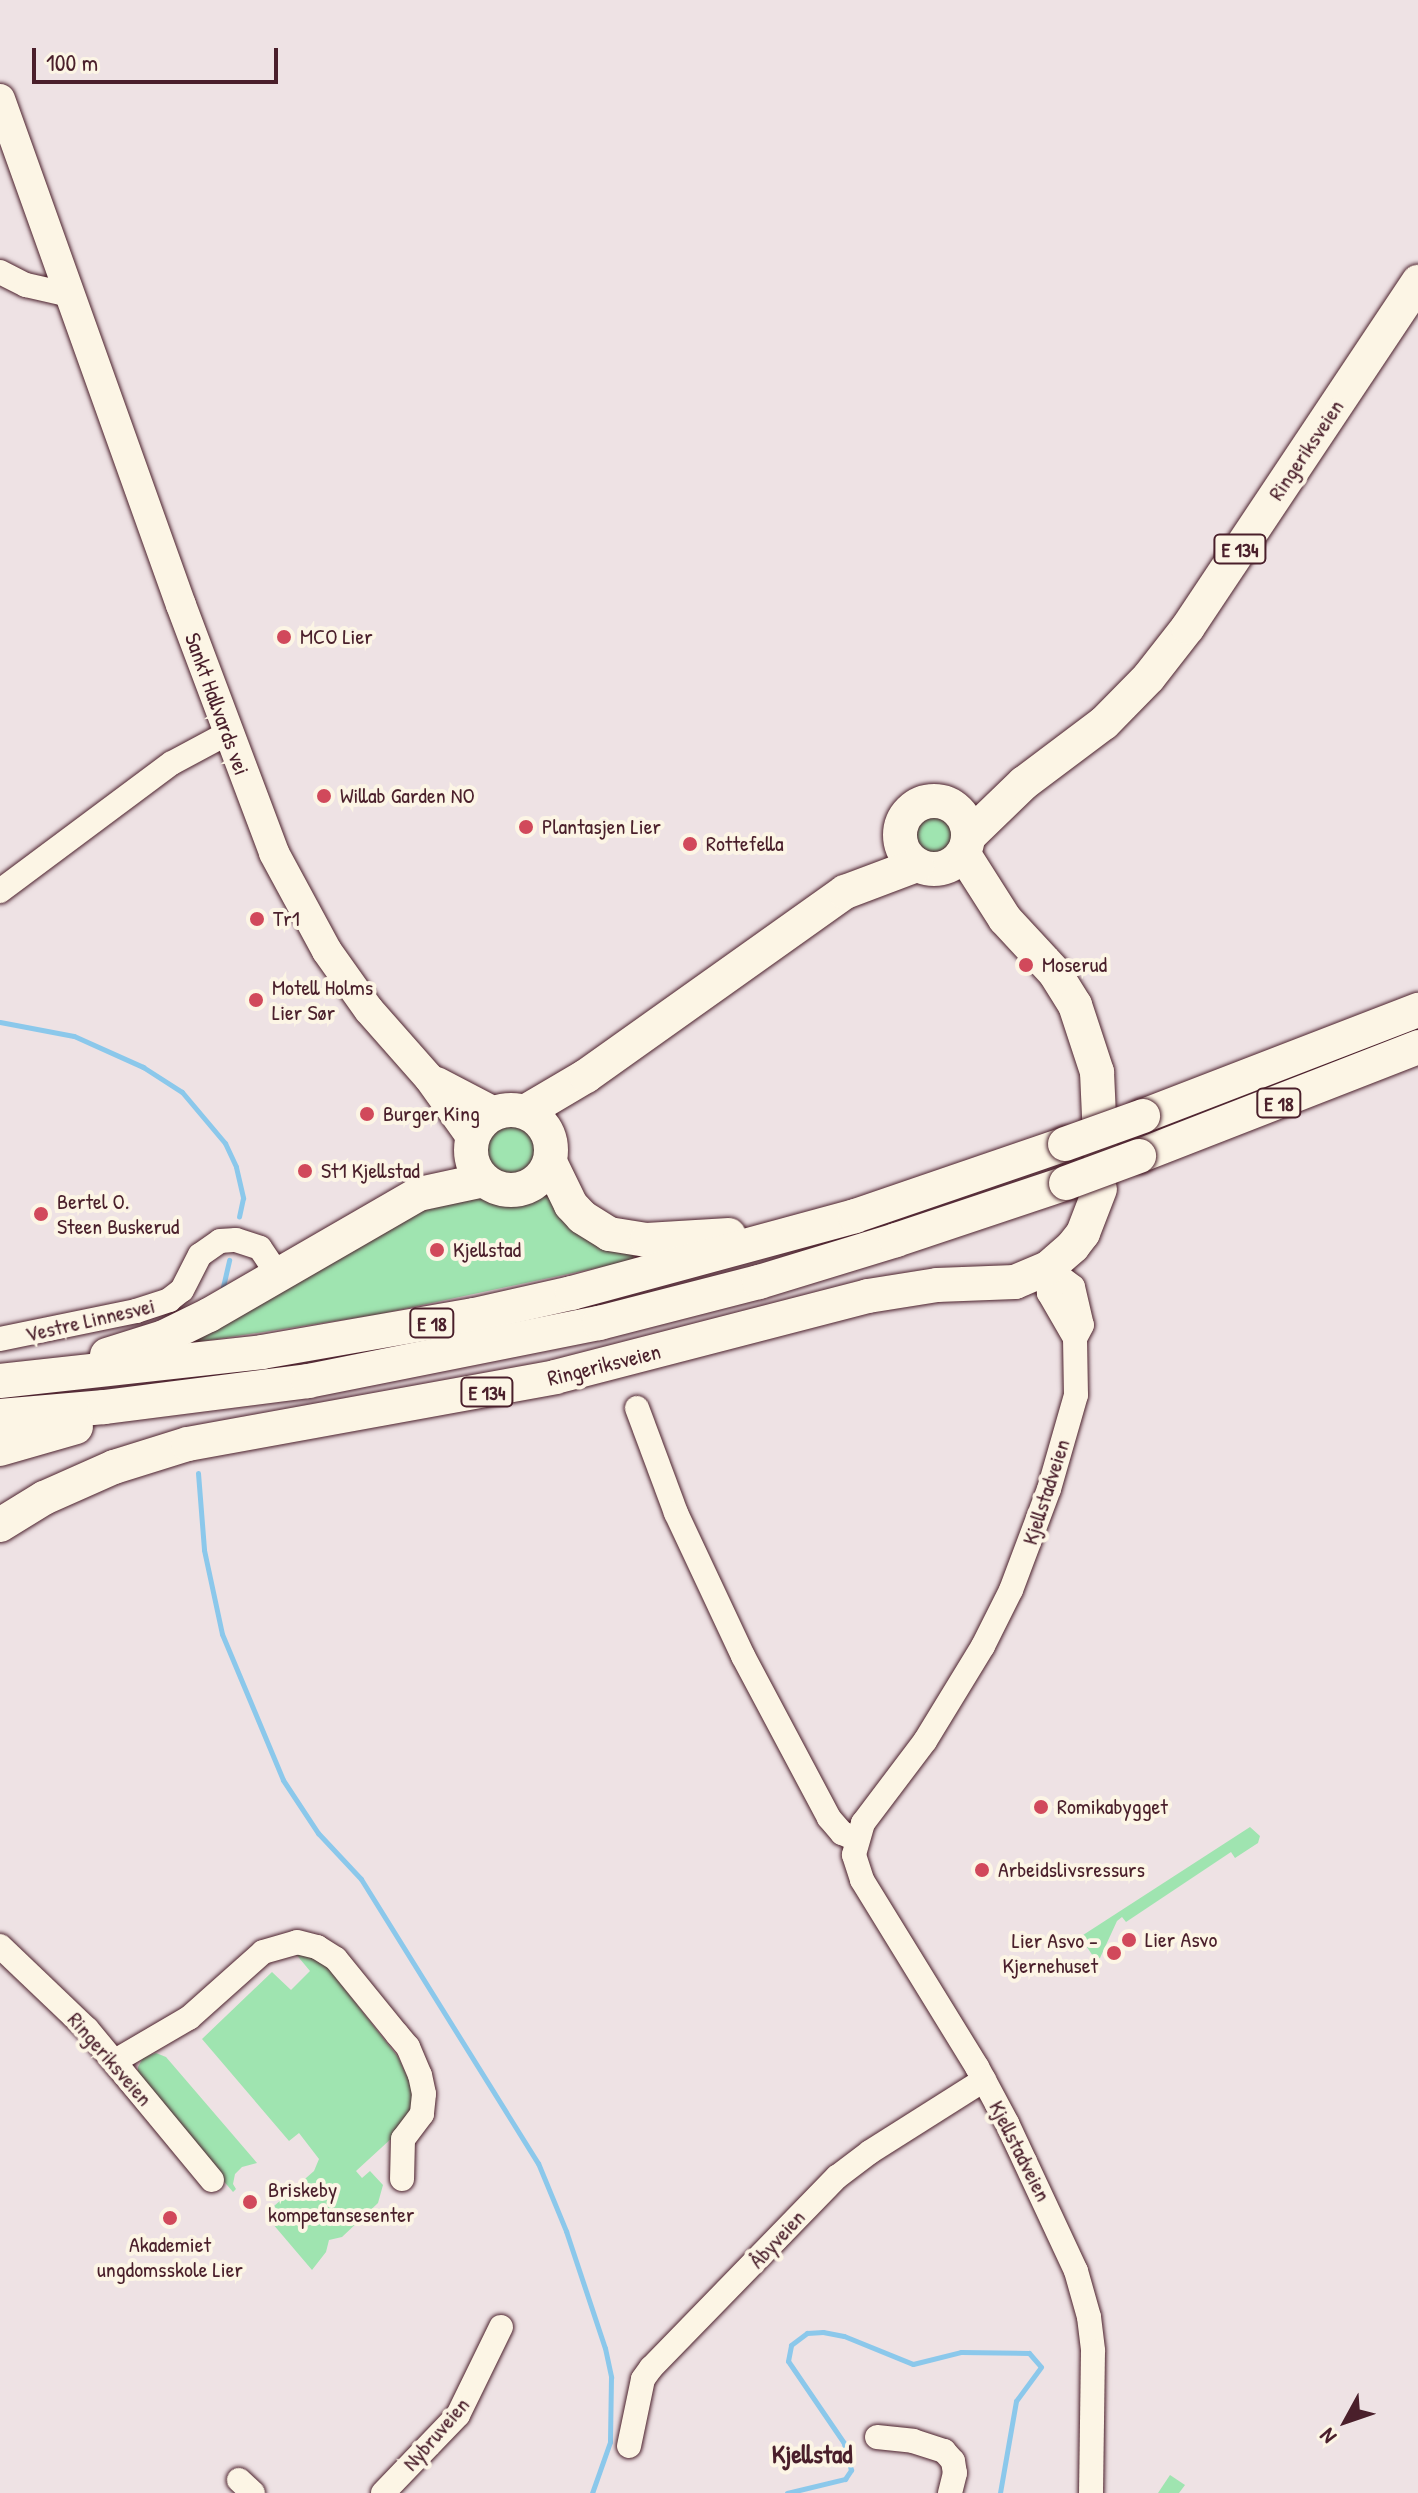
<!DOCTYPE html>
<meta charset="utf-8">
<style>
body{margin:0}
#map{position:relative;width:1418px;height:2493px;overflow:hidden;background:#eee2e4;font-family:"Patrick Hand",sans-serif}
div>[style]{position:absolute}
.green>*{inset:0;background:#9fe4b0}
.round{border-radius:50%}
.stream>*{height:5px;margin:-2.5px;padding:0 2.5px;transform-origin:2.5px;border-radius:2.5px;background:#8bc8eb}
.roads{filter:drop-shadow(0 0 2px #4a1f2b) drop-shadow(0 0 2px #4a1f2b)}
.minor>*{height:24px;margin:-12px;padding:0 12px;transform-origin:12px;border-radius:12px;background:#fcf5e5}
.major>*{height:30px;margin:-15px;padding:0 15px;transform-origin:15px;border-radius:15px;background:#fcf5e5}
.highway>*{height:34px;margin:-17px;padding:0 17px;transform-origin:17px;border-radius:17px;background:#fcf5e5}
.highway>.ring{margin:-17px;padding:0;box-sizing:content-box;background:none;border:34px solid #fcf5e5;border-radius:50%}
.bridges{filter:drop-shadow(0 0 2px #4a1f2b) drop-shadow(0 0 2px #4a1f2b)}
.highway-bridge>*{height:34px;margin:-17px;padding:0 17px;transform-origin:17px;border-radius:17px;background:#fcf5e5}
.dots>*{width:22px;height:22px;translate:-50% -50%;box-sizing:border-box;border:4px solid #fcf5e5;border-radius:50%}
span{translate:-50% -50%;white-space:nowrap;text-align:center;line-height:1.15;-webkit-text-stroke:8px #fcf5e5;paint-order:stroke}
.shield-label span{padding:2px 6px;background:#fcf5e5;border:2px solid;border-radius:6px;-webkit-text-stroke-width:0}
.shield-label{font-size:20px;color:#4a1f2b;font-weight:700}
.street-label{font-size:22px;color:#4a1f2b}
.poi-label{font-size:22px;color:#4a1f2b}
.left{translate:0 -50%;text-align:left}
.right{translate:-100% -50%;text-align:right}
.quarter-label{font-size:26px;color:#4a1f2b;font-weight:700}
.north{position:absolute;left:1306px;top:2381px;width:80px;height:80px;-webkit-text-stroke:6px #fcf5e5;paint-order:stroke;rotate:230deg;font-size:22px;font-weight:700;line-height:32px;text-align:center;color:#4a1f2b}
.north::after{content:'';display:block;margin:auto;width:28px;height:36px;background:#4a1f2b;clip-path:polygon(50% 0,100% 100%,50% 72%,0 100%)}
.scale{position:absolute;left:32px;top:48px;width:246px;height:36px;box-sizing:border-box;border:4px solid #4a1f2b;border-top:0;padding-left:10px;font-size:24px;line-height:28px;white-space:nowrap;color:#4a1f2b;-webkit-text-stroke:6px #fcf5e5;paint-order:stroke}
</style>
<div id="map">
<div class="green">
<div class="round" style="left:917px;top:817px;width:36px;height:36px"></div>
<div class="round" style="left:487px;top:1125px;width:50px;height:50px"></div>
<div style="clip-path:polygon(544px 1192px,632px 1247px,634px 1260px,380px 1314px,185px 1344px,409px 1216px,471px 1194px,511px 1202px,532px 1199px)"></div>
<div style="clip-path:polygon(1250px 1827px,1260px 1836px,1258px 1843px,1235px 1858px,1231px 1852px,1126px 1922px,1122px 1917px,1117px 1921px,1100px 1958px,1093px 1956px,1080px 1937px)"></div>
<div style="clip-path:polygon(295px 1953px,321px 1959px,398px 2057px,411px 2085px,413px 2107px,405px 2126px,356px 2171px,362px 2178px,370px 2171px,383px 2185px,378px 2203px,342px 2237px,329px 2240px,326px 2252px,312px 2270px,272px 2223px,281px 2214px,274px 2206px,314px 2171px,319px 2159px,299px 2133px,289px 2141px,202px 2039px,272px 1972px,291px 1990px,310px 1971px)"></div>
<div style="clip-path:polygon(156px 2053px,166px 2057px,257px 2163px,242px 2167px,235px 2174px,233px 2184px,236px 2189px,233px 2192px,138px 2081px,138px 2067px,143px 2058px)"></div>
<div style="clip-path:polygon(1170px 2475px,1185px 2485px,1179px 2493px,1158px 2493px)"></div>
</div>
<div class="stream">
<div style="left:0;top:1022px;width:75px;rotate:10.7deg"></div>
<div style="left:74px;top:1036px;width:76px;rotate:24.2deg"></div>
<div style="left:143px;top:1067px;width:46px;rotate:32.7deg"></div>
<div style="left:182px;top:1092px;width:67px;rotate:49.9deg"></div>
<div style="left:225px;top:1143px;width:26px;rotate:65deg"></div>
<div style="left:236px;top:1167px;width:32px;rotate:77deg"></div>
<div style="left:243px;top:1198px;width:19px;rotate:102deg"></div>
<div style="left:222px;top:1291px;width:32px;rotate:-77deg"></div>
<div style="left:198px;top:1473px;width:77px;rotate:85.5deg"></div>
<div style="left:204px;top:1550px;width:86px;rotate:77.9deg"></div>
<div style="left:222px;top:1634px;width:158px;rotate:67.3deg"></div>
<div style="left:283px;top:1780px;width:64px;rotate:56.6deg"></div>
<div style="left:318px;top:1833px;width:63px;rotate:46.9deg"></div>
<div style="left:361px;top:1879px;width:335px;rotate:58.1deg"></div>
<div style="left:538px;top:2163px;width:74px;rotate:67.6deg"></div>
<div style="left:566px;top:2231px;width:123px;rotate:71.6deg"></div>
<div style="left:605px;top:2348px;width:30px;rotate:78deg"></div>
<div style="left:611px;top:2377px;width:65px;rotate:90.9deg"></div>
<div style="left:610px;top:2442px;width:54px;rotate:109.4deg"></div>
<div style="left:787px;top:2493px;width:60px;rotate:-13.6deg"></div>
<div style="left:845px;top:2479px;width:11px;rotate:-56deg"></div>
<div style="left:851px;top:2470px;width:28px;rotate:-105deg"></div>
<div style="left:844px;top:2443px;width:99px;rotate:-124.3deg"></div>
<div style="left:788px;top:2361px;width:16px;rotate:-79deg"></div>
<div style="left:791px;top:2345px;width:20px;rotate:-37deg"></div>
<div style="left:807px;top:2333px;width:16px;rotate:-4deg"></div>
<div style="left:823px;top:2332px;width:21px;rotate:11deg"></div>
<div style="left:844px;top:2336px;width:74px;rotate:22.1deg"></div>
<div style="left:913px;top:2364px;width:49px;rotate:-14deg"></div>
<div style="left:961px;top:2352px;width:68px;rotate:0.8deg"></div>
<div style="left:1029px;top:2353px;width:18px;rotate:49deg"></div>
<div style="left:1041px;top:2367px;width:42px;rotate:126.3deg"></div>
<div style="left:1016px;top:2401px;width:93px;rotate:99.9deg"></div>
</div>
<div class="roads">
<div class="minor">
<div style="left:0;top:272px;width:29px;rotate:27deg"></div>
<div style="left:26px;top:285px;width:45px;rotate:12.8deg"></div>
<div style="left:0;top:891px;width:214px;rotate:-36.7deg"></div>
<div style="left:172px;top:763px;width:64px;rotate:-28.2deg"></div>
<div style="left:1048px;top:1268px;width:31px;rotate:37deg"></div>
<div style="left:1073px;top:1287px;width:39px;rotate:77deg"></div>
<div style="left:1082px;top:1325px;width:15px;rotate:118deg"></div>
<div style="left:1075px;top:1338px;width:57px;rotate:89deg"></div>
<div style="left:1076px;top:1395px;width:98px;rotate:106deg"></div>
<div style="left:1049px;top:1489px;width:108px;rotate:110.6deg"></div>
<div style="left:1011px;top:1590px;width:63px;rotate:116.6deg"></div>
<div style="left:983px;top:1646px;width:111px;rotate:121.4deg"></div>
<div style="left:925px;top:1741px;width:103px;rotate:127.1deg"></div>
<div style="left:863px;top:1823px;width:33px;rotate:106deg"></div>
<div style="left:854px;top:1855px;width:26px;rotate:72deg"></div>
<div style="left:862px;top:1880px;width:220px;rotate:58.4deg"></div>
<div style="left:977px;top:2067px;width:64px;rotate:61.8deg"></div>
<div style="left:1007px;top:2123px;width:163px;rotate:65deg"></div>
<div style="left:1076px;top:2271px;width:48px;rotate:74.2deg"></div>
<div style="left:1089px;top:2317px;width:34px;rotate:83deg"></div>
<div style="left:1093px;top:2351px;width:142px;rotate:90.8deg"></div>
<div style="left:1048px;top:1268px;width:25px;rotate:88deg"></div>
<div style="left:1049px;top:1293px;width:52px;rotate:60deg"></div>
<div style="left:0;top:1339px;width:139px;rotate:-11.6deg"></div>
<div style="left:136px;top:1311px;width:35px;rotate:-18deg"></div>
<div style="left:169px;top:1300px;width:16px;rotate:-38deg"></div>
<div style="left:182px;top:1290px;width:39px;rotate:-63deg"></div>
<div style="left:200px;top:1255px;width:24px;rotate:-35deg"></div>
<div style="left:220px;top:1241px;width:16px;rotate:-4deg"></div>
<div style="left:236px;top:1240px;width:25px;rotate:18deg"></div>
<div style="left:260px;top:1248px;width:34px;rotate:56deg"></div>
<div style="left:637px;top:1408px;width:112px;rotate:69.6deg"></div>
<div style="left:676px;top:1513px;width:158px;rotate:64.9deg"></div>
<div style="left:743px;top:1656px;width:183px;rotate:62deg"></div>
<div style="left:829px;top:1818px;width:20px;rotate:49deg"></div>
<div style="left:842px;top:1833px;width:15px;rotate:23deg"></div>
<div style="left:0;top:1946px;width:120px;rotate:43.7deg"></div>
<div style="left:87px;top:2029px;width:196px;rotate:50.4deg"></div>
<div style="left:115px;top:2061px;width:86px;rotate:-30.2deg"></div>
<div style="left:189px;top:2018px;width:99px;rotate:-41.7deg"></div>
<div style="left:263px;top:1952px;width:35px;rotate:-16deg"></div>
<div style="left:297px;top:1942px;width:21px;rotate:14deg"></div>
<div style="left:317px;top:1947px;width:22px;rotate:32deg"></div>
<div style="left:336px;top:1959px;width:97px;rotate:50.9deg"></div>
<div style="left:397px;top:2034px;width:17px;rotate:50deg"></div>
<div style="left:408px;top:2047px;width:30px;rotate:67deg"></div>
<div style="left:420px;top:2075px;width:19px;rotate:78deg"></div>
<div style="left:424px;top:2094px;width:20px;rotate:96deg"></div>
<div style="left:422px;top:2114px;width:31px;rotate:127deg"></div>
<div style="left:403px;top:2139px;width:40px;rotate:91.4deg"></div>
<div style="left:877px;top:2437px;width:36px;rotate:6deg"></div>
<div style="left:913px;top:2441px;width:33px;rotate:18deg"></div>
<div style="left:944px;top:2451px;width:13px;rotate:48deg"></div>
<div style="left:953px;top:2461px;width:12px;rotate:81deg"></div>
<div style="left:955px;top:2473px;width:21px;rotate:104deg"></div>
<div style="left:629px;top:2446px;width:68px;rotate:-78.2deg"></div>
<div style="left:643px;top:2379px;width:14px;rotate:-54deg"></div>
<div style="left:651px;top:2368px;width:267px;rotate:-45.8deg"></div>
<div style="left:837px;top:2177px;width:41px;rotate:-37.1deg"></div>
<div style="left:870px;top:2152px;width:135px;rotate:-32.3deg"></div>
<div style="left:239px;top:2480px;width:19px;rotate:43deg"></div>
<div style="left:383px;top:2493px;width:108px;rotate:-46.1deg"></div>
<div style="left:458px;top:2415px;width:98px;rotate:-64deg"></div>
</div>
<div class="major">
<div style="left:0;top:99px;width:537px;rotate:70.32deg"></div>
<div style="left:181px;top:605px;width:265px;rotate:69.4deg"></div>
<div style="left:274px;top:853px;width:111px;rotate:61.6deg"></div>
<div style="left:327px;top:951px;width:72px;rotate:54.6deg"></div>
<div style="left:369px;top:1010px;width:91px;rotate:48.6deg"></div>
<div style="left:429px;top:1078px;width:74px;rotate:54.4deg"></div>
<div style="left:437px;top:1082px;width:67px;rotate:27.7deg"></div>
</div>
<div class="highway">
<div class="ring" style="left:900px;top:801px;width:34px;height:34px"></div>
<div style="left:968px;top:837px;width:78px;rotate:-44deg"></div>
<div style="left:1024px;top:783px;width:100px;rotate:-36.9deg"></div>
<div style="left:1104px;top:723px;width:64px;rotate:-45.6deg"></div>
<div style="left:1149px;top:677px;width:63px;rotate:-52deg"></div>
<div style="left:1188px;top:627px;width:415px;rotate:-56.3deg"></div>
<div style="left:963px;top:853px;width:78px;rotate:57.5deg"></div>
<div style="left:1005px;top:919px;width:74px;rotate:47.2deg"></div>
<div style="left:1055px;top:973px;width:38px;rotate:58deg"></div>
<div style="left:1075px;top:1005px;width:71px;rotate:71.8deg"></div>
<div style="left:1097px;top:1072px;width:88px;rotate:87.4deg"></div>
<div class="ring" style="left:471px;top:1110px;width:46px;height:46px"></div>
<div style="left:525px;top:1112px;width:71px;rotate:-30.5deg"></div>
<div style="left:586px;top:1076px;width:318px;rotate:-35.4deg"></div>
<div style="left:845px;top:892px;width:77px;rotate:-20.6deg"></div>
<div style="left:1143px;top:1116px;width:295px;rotate:-21.1deg"></div>
<div style="left:1139px;top:1156px;width:300px;rotate:-21.3deg"></div>
<div style="left:550px;top:1162px;width:48px;rotate:64deg"></div>
<div style="left:571px;top:1205px;width:16px;rotate:47deg"></div>
<div style="left:582px;top:1217px;width:32px;rotate:32deg"></div>
<div style="left:609px;top:1234px;width:38px;rotate:9deg"></div>
<div style="left:647px;top:1240px;width:82px;rotate:-3.5deg"></div>
<div style="left:107px;top:1355px;width:60px;rotate:-17.5deg"></div>
<div style="left:164px;top:1337px;width:50px;rotate:-26.1deg"></div>
<div style="left:209px;top:1315px;width:242px;rotate:-30deg"></div>
<div style="left:419px;top:1194px;width:66px;rotate:-12.2deg"></div>
<div style="left:0;top:1381px;width:264px;rotate:-6.3deg"></div>
<div style="left:262px;top:1352px;width:215px;rotate:-9.9deg"></div>
<div style="left:474px;top:1315px;width:100px;rotate:-12.7deg"></div>
<div style="left:572px;top:1293px;width:293px;rotate:-15.2deg"></div>
<div style="left:855px;top:1216px;width:222px;rotate:-18.9deg"></div>
<div style="left:0;top:1416px;width:105px;rotate:-4.9deg"></div>
<div style="left:105px;top:1407px;width:205px;rotate:-7.3deg"></div>
<div style="left:308px;top:1381px;width:297px;rotate:-11.3deg"></div>
<div style="left:599px;top:1323px;width:165px;rotate:-14.4deg"></div>
<div style="left:759px;top:1282px;width:143px;rotate:-17deg"></div>
<div style="left:896px;top:1240px;width:179px;rotate:-18.5deg"></div>
<div style="left:0;top:1449px;width:79px;rotate:-16.1deg"></div>
<div style="left:0;top:1525px;width:52px;rotate:-31.5deg"></div>
<div style="left:44px;top:1498px;width:77px;rotate:-23.9deg"></div>
<div style="left:114px;top:1467px;width:77px;rotate:-17.3deg"></div>
<div style="left:188px;top:1444px;width:373px;rotate:-10.3deg"></div>
<div style="left:555px;top:1377px;width:323px;rotate:-14.5deg"></div>
<div style="left:868px;top:1296px;width:70px;rotate:-9.1deg"></div>
<div style="left:937px;top:1285px;width:78px;rotate:-2.2deg"></div>
<div style="left:1015px;top:1282px;width:36px;rotate:-23deg"></div>
<div style="left:1048px;top:1268px;width:33px;rotate:-41deg"></div>
<div style="left:1073px;top:1246px;width:16px;rotate:-52deg"></div>
<div style="left:1083px;top:1233px;width:47px;rotate:-68.9deg"></div>
</div>
</div>
<div class="bridges">
<div class="highway-bridge">
<div style="left:1065px;top:1144px;width:83px;rotate:-19.7deg"></div>
<div style="left:1066px;top:1183px;width:78px;rotate:-20.3deg"></div>
</div>
</div>
<div class="dots">
<div style="left:284px;top:637px;background:#d1495b"></div>
<div style="left:324px;top:796px;background:#d1495b"></div>
<div style="left:526px;top:827px;background:#d1495b"></div>
<div style="left:690px;top:844px;background:#d1495b"></div>
<div style="left:257px;top:919px;background:#d1495b"></div>
<div style="left:1026px;top:965px;background:#d1495b"></div>
<div style="left:256px;top:1000px;background:#d1495b"></div>
<div style="left:367px;top:1114px;background:#d1495b"></div>
<div style="left:305px;top:1171px;background:#d1495b"></div>
<div style="left:41px;top:1214px;background:#d1495b"></div>
<div style="left:437px;top:1250px;background:#d1495b"></div>
<div style="left:1041px;top:1807px;background:#d1495b"></div>
<div style="left:982px;top:1870px;background:#d1495b"></div>
<div style="left:1129px;top:1940px;background:#d1495b"></div>
<div style="left:1114px;top:1953px;background:#d1495b"></div>
<div style="left:250px;top:2202px;background:#d1495b"></div>
<div style="left:170px;top:2218px;background:#d1495b"></div>
</div>
<div class="shield-label">
<span style="left:1240px;top:549px">E 134</span>
<span style="left:1279px;top:1103px">E 18</span>
<span style="left:432px;top:1323px">E 18</span>
<span style="left:487px;top:1392px">E 134</span>
</div>
<div class="street-label">
<span style="left:1306px;top:450px;rotate:-56deg">Ringeriksveien</span>
<span style="left:217px;top:704px;rotate:70deg">Sankt Hallvards vei</span>
<span style="left:90px;top:1320px;rotate:-13deg">Vestre Linnesvei</span>
<span style="left:604px;top:1365px;rotate:-14deg">Ringeriksveien</span>
<span style="left:1046px;top:1492px;rotate:-72deg">Kjellstadveien</span>
<span style="left:110px;top:2059px;rotate:49deg">Ringeriksveien</span>
<span style="left:1020px;top:2151px;rotate:63deg">Kjellstadveien</span>
<span style="left:777px;top:2239px;rotate:-47deg">Åbyveien</span>
<span style="left:436px;top:2434px;rotate:-49deg">Nybruveien</span>
</div>
<div class="poi-label">
<span class="left" style="left:300px;top:637px">MCO Lier</span>
<span class="left" style="left:340px;top:796px">Willab Garden NO</span>
<span class="left" style="left:542px;top:827px">Plantasjen Lier</span>
<span class="left" style="left:706px;top:844px">Rottefella</span>
<span class="left" style="left:273px;top:919px">Tr1</span>
<span class="left" style="left:1042px;top:965px">Moserud</span>
<span class="left" style="left:272px;top:1000px">Motell Holms<br>Lier Sør</span>
<span class="left" style="left:383px;top:1114px">Burger King</span>
<span class="left" style="left:321px;top:1171px">St1 Kjellstad</span>
<span class="left" style="left:57px;top:1214px">Bertel O.<br>Steen Buskerud</span>
<span class="left" style="left:453px;top:1250px">Kjellstad</span>
<span class="left" style="left:1057px;top:1807px">Romikabygget</span>
<span class="left" style="left:998px;top:1870px">Arbeidslivsressurs</span>
<span class="right" style="left:1098px;top:1953px">Lier Asvo -<br>Kjernehuset</span>
<span class="left" style="left:1145px;top:1940px">Lier Asvo</span>
<span class="left" style="left:268px;top:2202px">Briskeby<br>kompetansesenter</span>
<span style="left:170px;top:2257px">Akademiet<br>ungdomsskole Lier</span>
</div>
<div class="quarter-label">
<span style="left:812px;top:2454px">Kjellstad</span>
</div>
<div class="north">N</div>
<div class="scale">100 m</div>
</div>
